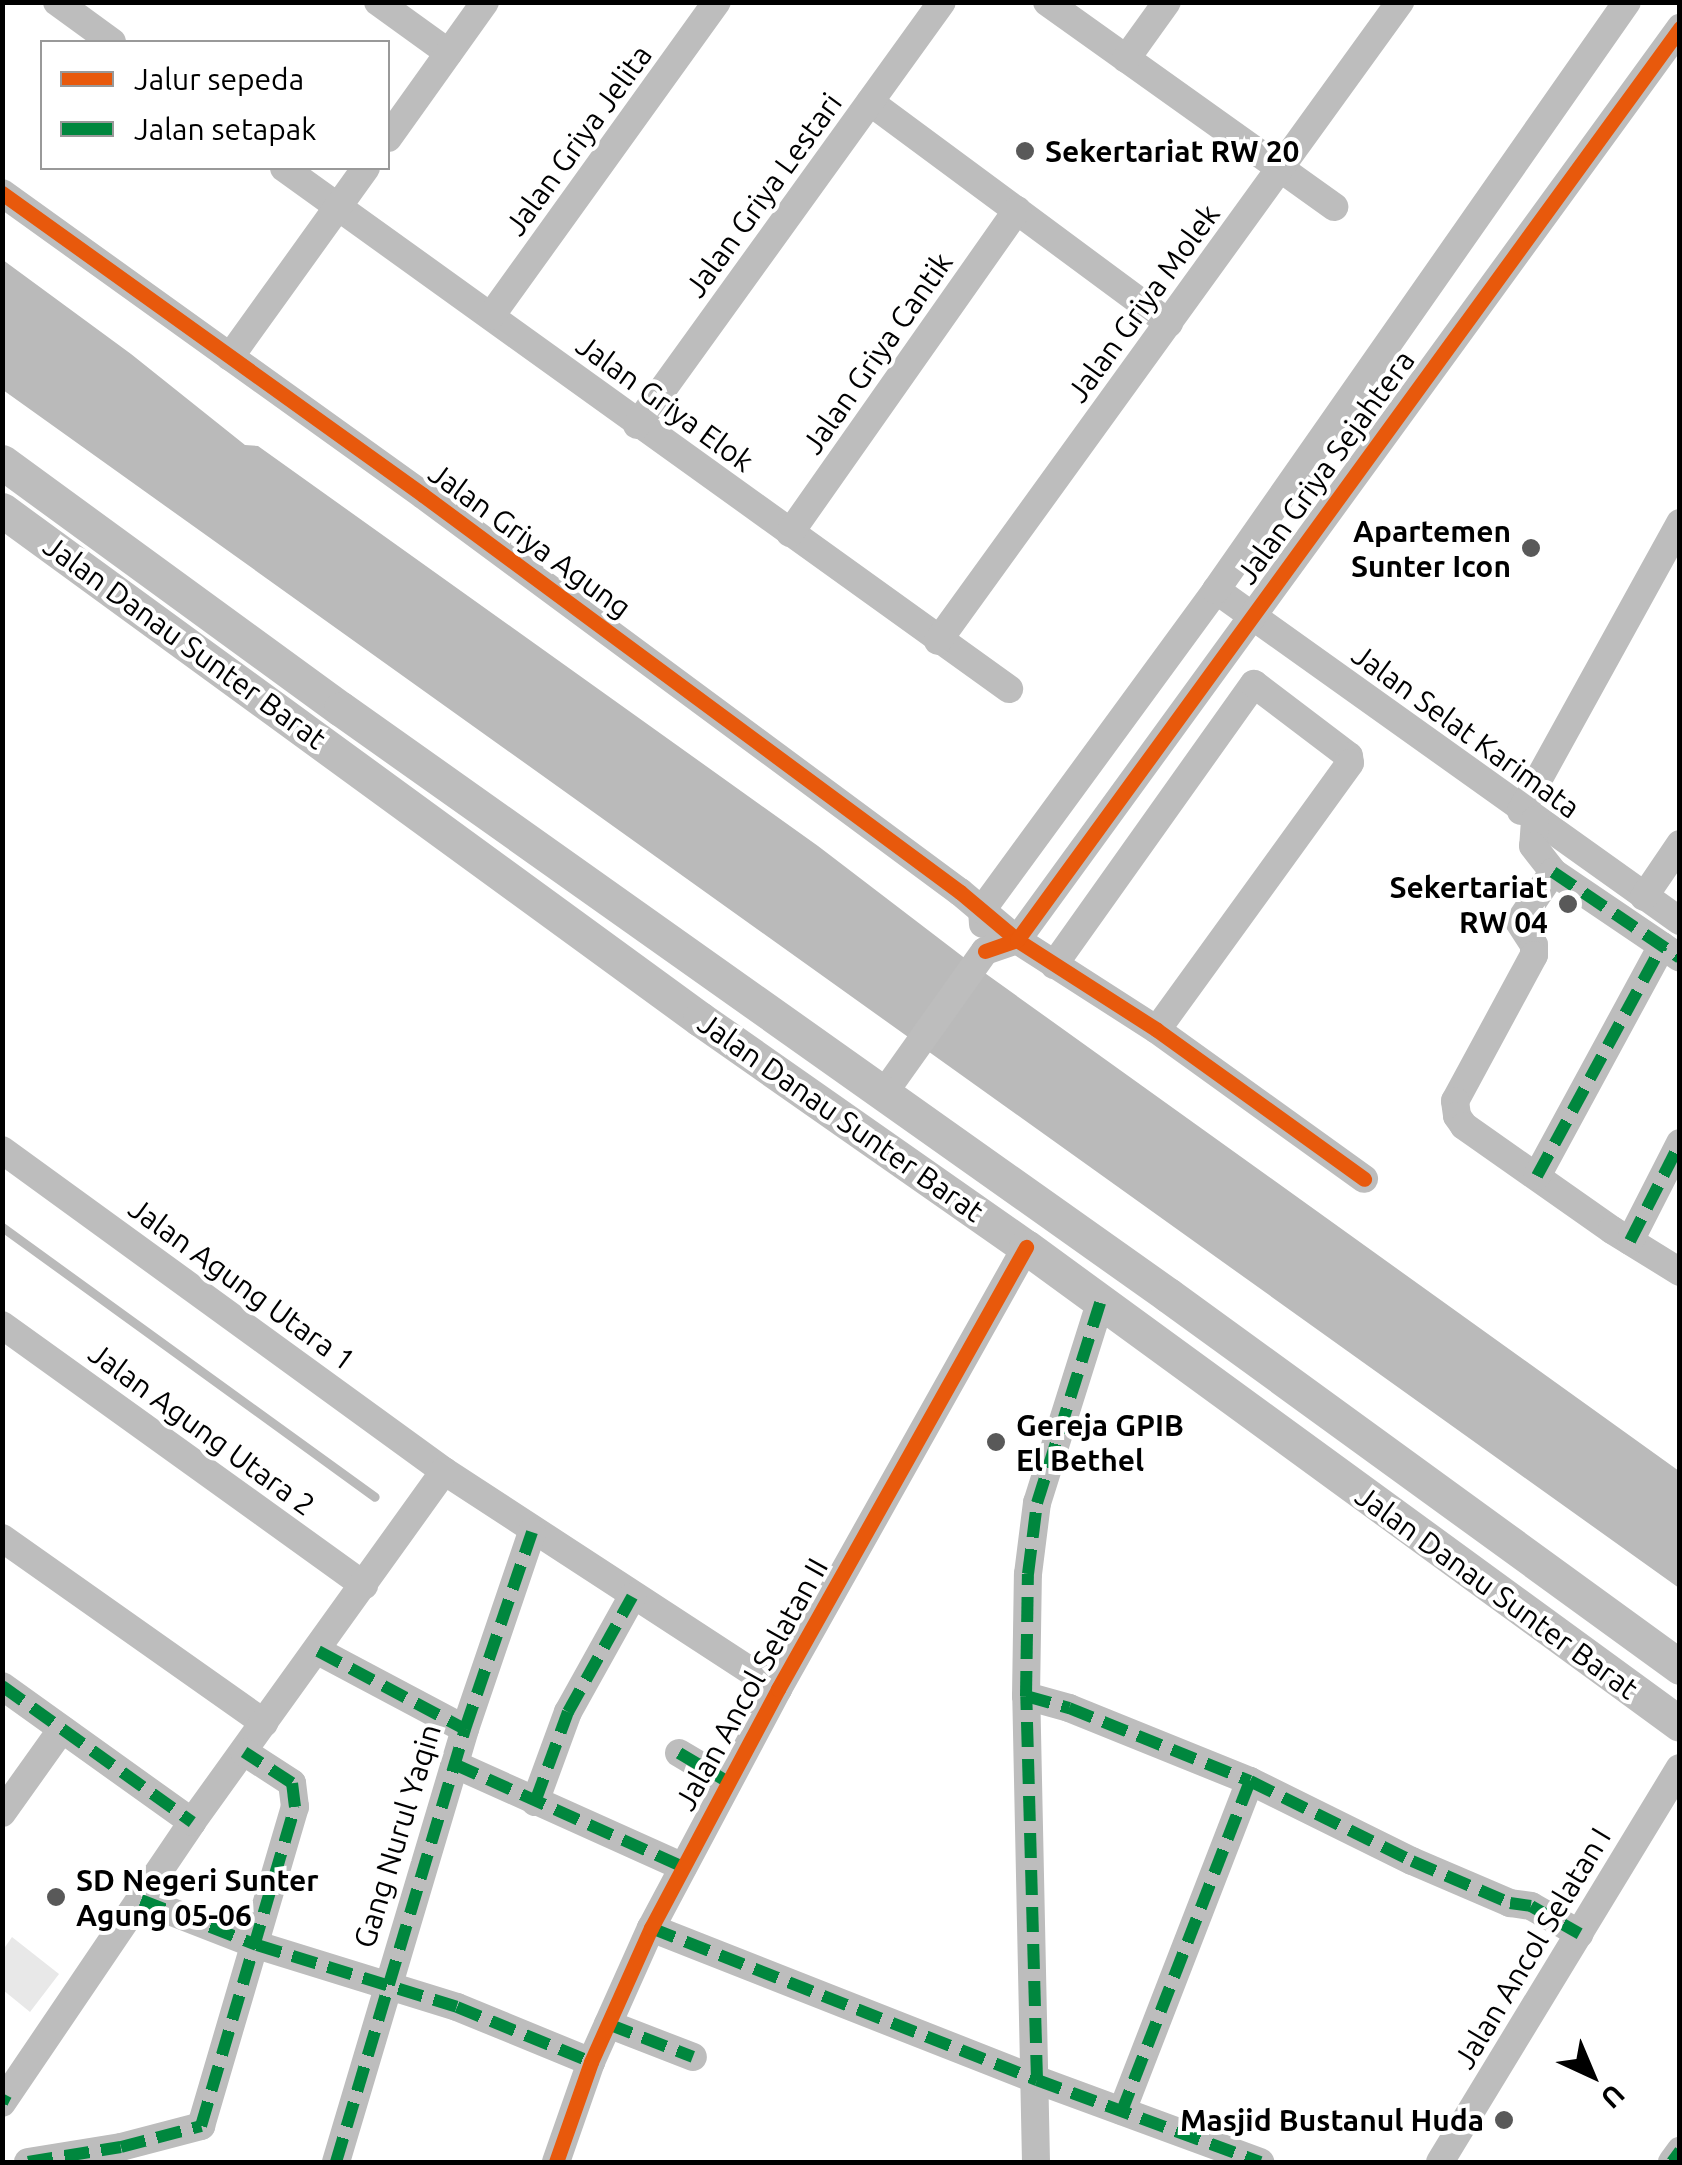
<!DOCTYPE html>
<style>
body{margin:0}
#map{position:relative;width:1682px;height:2165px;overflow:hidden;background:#fff;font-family:Ubuntu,sans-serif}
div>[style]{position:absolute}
.green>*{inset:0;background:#e8e8e8}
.water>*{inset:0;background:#bababa}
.stream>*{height:9px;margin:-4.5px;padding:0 4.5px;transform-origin:4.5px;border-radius:4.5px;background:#bababa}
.minor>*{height:28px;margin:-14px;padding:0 14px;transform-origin:14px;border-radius:14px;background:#bdbdbd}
.major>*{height:35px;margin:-17.5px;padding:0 17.5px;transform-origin:17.5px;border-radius:17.5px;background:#bdbdbd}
.quiet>*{height:12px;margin-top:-6px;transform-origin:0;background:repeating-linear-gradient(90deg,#00873e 0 25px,transparent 0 37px)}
.cycleway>*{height:15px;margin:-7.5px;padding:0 7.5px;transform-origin:7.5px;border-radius:7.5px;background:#e8590c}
.dots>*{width:28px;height:28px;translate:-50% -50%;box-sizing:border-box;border:5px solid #fff;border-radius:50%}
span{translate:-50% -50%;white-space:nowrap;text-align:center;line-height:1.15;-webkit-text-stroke:8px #fff;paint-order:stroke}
.street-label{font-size:30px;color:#000}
.poi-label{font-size:30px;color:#000;font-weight:700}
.left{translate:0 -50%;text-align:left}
.right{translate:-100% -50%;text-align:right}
.frame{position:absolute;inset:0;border:5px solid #000;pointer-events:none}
.legend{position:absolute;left:40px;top:40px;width:350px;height:130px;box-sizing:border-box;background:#fff;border:2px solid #999;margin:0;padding:12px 18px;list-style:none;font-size:30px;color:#000}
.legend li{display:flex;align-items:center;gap:20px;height:50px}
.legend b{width:50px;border:2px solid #999}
.north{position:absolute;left:1542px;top:2025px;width:100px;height:100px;-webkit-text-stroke:8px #fff;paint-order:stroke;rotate:136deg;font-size:28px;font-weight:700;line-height:40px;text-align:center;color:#000}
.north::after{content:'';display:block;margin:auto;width:35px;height:45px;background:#000;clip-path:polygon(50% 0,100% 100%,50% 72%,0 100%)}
</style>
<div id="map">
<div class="green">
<div style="clip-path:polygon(12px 1937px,59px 1974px,30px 2012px,3px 1990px,3px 1950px)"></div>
</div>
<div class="water">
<div style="clip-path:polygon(3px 260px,131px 354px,245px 445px,258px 446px,818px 846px,975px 966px,1679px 1471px,1679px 1588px,3px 390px)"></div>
</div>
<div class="stream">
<div style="left:2px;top:1227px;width:460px;rotate:35.9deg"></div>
</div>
<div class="minor">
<div style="left:57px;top:2px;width:68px;rotate:36deg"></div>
<div style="left:378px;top:2px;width:87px;rotate:35.7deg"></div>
<div style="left:1047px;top:2px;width:353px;rotate:35.5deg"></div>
<div style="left:1126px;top:59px;width:70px;rotate:-54.3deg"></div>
<div style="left:870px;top:102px;width:372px;rotate:36.5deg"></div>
<div style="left:388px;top:138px;width:167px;rotate:-54.5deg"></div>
<div style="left:284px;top:168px;width:893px;rotate:35.7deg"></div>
<div style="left:2px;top:193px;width:518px;rotate:35.65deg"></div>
<div style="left:423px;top:495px;width:668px;rotate:36.48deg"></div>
<div style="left:960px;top:892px;width:75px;rotate:40.1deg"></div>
<div style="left:1017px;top:940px;width:166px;rotate:32.7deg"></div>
<div style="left:1157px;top:1030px;width:255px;rotate:35.7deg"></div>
<div style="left:491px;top:316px;width:387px;rotate:-54.3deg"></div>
<div style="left:230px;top:357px;width:233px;rotate:-54.3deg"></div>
<div style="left:637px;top:425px;width:521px;rotate:-54.21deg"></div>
<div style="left:790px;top:533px;width:395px;rotate:-54.9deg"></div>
<div style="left:1216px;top:590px;width:570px;rotate:35.5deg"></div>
<div style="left:938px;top:641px;width:789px;rotate:-54.13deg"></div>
<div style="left:1521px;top:811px;width:329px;rotate:-61.1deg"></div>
<div style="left:1535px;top:820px;width:26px;rotate:94deg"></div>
<div style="left:1533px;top:846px;width:33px;rotate:52deg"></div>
<div style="left:1553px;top:872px;width:60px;rotate:124.2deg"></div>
<div style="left:1519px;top:922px;width:27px;rotate:57deg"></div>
<div style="left:1534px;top:945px;width:10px;rotate:90deg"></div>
<div style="left:1534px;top:955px;width:166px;rotate:118.4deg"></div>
<div style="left:1455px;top:1101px;width:15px;rotate:82deg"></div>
<div style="left:1457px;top:1116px;width:12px;rotate:55deg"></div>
<div style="left:1464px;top:1126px;width:181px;rotate:35.1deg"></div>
<div style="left:1612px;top:1230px;width:80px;rotate:31.7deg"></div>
<div style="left:1553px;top:872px;width:153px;rotate:34.1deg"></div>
<div style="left:1644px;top:897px;width:64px;rotate:-55.8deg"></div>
<div style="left:983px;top:924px;width:14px;rotate:-94deg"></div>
<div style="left:982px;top:910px;width:396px;rotate:-53.8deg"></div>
<div style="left:1216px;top:590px;width:717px;rotate:-55.05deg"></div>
<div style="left:985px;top:951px;width:34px;rotate:-19deg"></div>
<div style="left:1017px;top:940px;width:1128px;rotate:-53.98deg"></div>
<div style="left:1054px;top:965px;width:345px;rotate:-54.6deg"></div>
<div style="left:1254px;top:684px;width:119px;rotate:37.2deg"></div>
<div style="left:1349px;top:756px;width:7px;rotate:82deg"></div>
<div style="left:1350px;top:763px;width:329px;rotate:125.9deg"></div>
<div style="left:884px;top:1093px;width:174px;rotate:-54.6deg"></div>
<div style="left:2px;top:1150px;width:546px;rotate:35.99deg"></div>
<div style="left:444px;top:1471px;width:399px;rotate:33.1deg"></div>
<div style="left:1537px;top:1176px;width:262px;rotate:-61.5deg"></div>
<div style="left:1630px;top:1241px;width:110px;rotate:-63deg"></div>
<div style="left:2px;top:1325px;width:446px;rotate:35.7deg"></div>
<div style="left:2px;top:1538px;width:321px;rotate:35.2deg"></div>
<div style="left:318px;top:1651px;width:166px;rotate:28deg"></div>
<div style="left:2px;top:1686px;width:234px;rotate:35.6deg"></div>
<div style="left:1026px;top:1696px;width:45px;rotate:15.6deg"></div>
<div style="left:1069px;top:1708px;width:195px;rotate:22deg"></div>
<div style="left:1250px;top:1781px;width:354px;rotate:111.2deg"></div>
<div style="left:679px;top:1753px;width:57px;rotate:30.6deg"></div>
<div style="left:454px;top:1764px;width:251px;rotate:24.2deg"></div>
<div style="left:1250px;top:1781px;width:181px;rotate:26.3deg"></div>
<div style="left:1412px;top:1861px;width:107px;rotate:23.2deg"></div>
<div style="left:1510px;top:1903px;width:21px;rotate:8deg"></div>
<div style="left:1531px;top:1906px;width:56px;rotate:29.7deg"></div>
<div style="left:535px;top:1802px;width:96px;rotate:-69.9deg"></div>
<div style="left:568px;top:1712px;width:132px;rotate:-60.9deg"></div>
<div style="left:2px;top:1813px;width:103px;rotate:-54.5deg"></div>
<div style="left:141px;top:1900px;width:124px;rotate:21.2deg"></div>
<div style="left:257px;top:1945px;width:209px;rotate:17.2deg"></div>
<div style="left:457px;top:2007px;width:145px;rotate:22.3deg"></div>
<div style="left:651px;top:1928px;width:415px;rotate:21.5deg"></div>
<div style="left:1037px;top:2080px;width:238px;rotate:20.2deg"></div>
<div style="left:608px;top:2024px;width:91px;rotate:21.2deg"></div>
<div style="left:2px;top:2103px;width:339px;rotate:-55.9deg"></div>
<div style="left:192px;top:1822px;width:432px;rotate:-54.3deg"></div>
<div style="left:28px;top:2162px;width:94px;rotate:-9.2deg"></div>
<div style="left:121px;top:2147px;width:83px;rotate:-14.7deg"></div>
<div style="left:201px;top:2126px;width:333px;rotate:-73.6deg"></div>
<div style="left:295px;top:1807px;width:24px;rotate:-97deg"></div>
<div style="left:292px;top:1783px;width:57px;rotate:-147.1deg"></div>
<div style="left:336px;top:2162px;width:452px;rotate:-73.4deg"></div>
<div style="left:465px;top:1729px;width:208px;rotate:-71.2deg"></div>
<div style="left:556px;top:2162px;width:106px;rotate:-70.7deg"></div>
<div style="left:591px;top:2062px;width:147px;rotate:-65.9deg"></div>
<div style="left:651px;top:1928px;width:271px;rotate:-62deg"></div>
<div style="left:778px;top:1689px;width:507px;rotate:-60.7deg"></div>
<div style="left:1036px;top:2162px;width:466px;rotate:-91.2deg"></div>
<div style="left:1026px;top:1696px;width:122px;rotate:-89.1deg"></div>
<div style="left:1028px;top:1574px;width:72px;rotate:-82.8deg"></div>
<div style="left:1037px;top:1503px;width:210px;rotate:-72.5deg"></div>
<div style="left:1440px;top:2162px;width:461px;rotate:-58.7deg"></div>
<div style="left:1672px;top:2162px;width:14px;rotate:-54deg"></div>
</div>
<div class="major">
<div style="left:2px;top:462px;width:419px;rotate:36.1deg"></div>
<div style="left:341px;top:709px;width:1014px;rotate:35.32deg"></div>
<div style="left:1168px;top:1295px;width:633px;rotate:36deg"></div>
<div style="left:2px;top:510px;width:864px;rotate:36.1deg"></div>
<div style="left:700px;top:1019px;width:398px;rotate:35deg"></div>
<div style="left:1026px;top:1247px;width:809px;rotate:36.11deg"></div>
</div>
<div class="quiet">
<div style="left:1553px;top:872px;width:153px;rotate:34.1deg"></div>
<div style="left:1537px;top:1176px;width:262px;rotate:-61.5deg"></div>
<div style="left:1630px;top:1241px;width:110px;rotate:-63deg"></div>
<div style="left:318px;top:1651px;width:166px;rotate:28deg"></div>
<div style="left:2px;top:1686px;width:234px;rotate:35.6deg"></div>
<div style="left:1026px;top:1696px;width:45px;rotate:15.6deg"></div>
<div style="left:1069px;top:1708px;width:195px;rotate:22deg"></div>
<div style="left:1250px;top:1781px;width:354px;rotate:111.2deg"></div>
<div style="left:679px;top:1753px;width:57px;rotate:30.6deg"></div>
<div style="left:454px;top:1764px;width:251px;rotate:24.2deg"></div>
<div style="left:1250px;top:1781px;width:181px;rotate:26.3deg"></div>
<div style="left:1412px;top:1861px;width:107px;rotate:23.2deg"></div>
<div style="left:1510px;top:1903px;width:21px;rotate:8deg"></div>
<div style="left:1531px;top:1906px;width:56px;rotate:29.7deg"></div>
<div style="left:535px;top:1802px;width:96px;rotate:-69.9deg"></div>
<div style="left:568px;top:1712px;width:132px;rotate:-60.9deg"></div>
<div style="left:2px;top:1812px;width:1px"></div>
<div style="left:141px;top:1900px;width:124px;rotate:21.2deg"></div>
<div style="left:257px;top:1945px;width:209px;rotate:17.2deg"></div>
<div style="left:457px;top:2007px;width:145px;rotate:22.3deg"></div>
<div style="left:651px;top:1928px;width:415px;rotate:21.5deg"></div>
<div style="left:1037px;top:2080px;width:238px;rotate:20.2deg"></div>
<div style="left:608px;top:2024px;width:91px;rotate:21.2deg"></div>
<div style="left:1037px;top:2080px;width:384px;rotate:-91.6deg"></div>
<div style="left:1026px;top:1696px;width:122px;rotate:-89.1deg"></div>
<div style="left:1028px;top:1574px;width:72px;rotate:-82.8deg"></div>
<div style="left:1037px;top:1503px;width:210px;rotate:-72.5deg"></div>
<div style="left:2px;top:2103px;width:9px;rotate:-63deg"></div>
<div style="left:28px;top:2162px;width:94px;rotate:-9.2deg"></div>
<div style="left:121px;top:2147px;width:83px;rotate:-14.7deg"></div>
<div style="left:201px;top:2126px;width:333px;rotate:-73.6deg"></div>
<div style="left:295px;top:1807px;width:24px;rotate:-97deg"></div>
<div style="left:292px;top:1783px;width:57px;rotate:-147.1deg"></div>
<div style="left:336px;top:2162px;width:452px;rotate:-73.4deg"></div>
<div style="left:465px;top:1729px;width:208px;rotate:-71.2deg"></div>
<div style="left:1672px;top:2162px;width:14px;rotate:-54deg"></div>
</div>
<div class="cycleway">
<div style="left:2px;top:193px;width:518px;rotate:35.65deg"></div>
<div style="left:423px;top:495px;width:668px;rotate:36.48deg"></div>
<div style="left:960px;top:892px;width:75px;rotate:40.1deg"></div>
<div style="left:1017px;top:940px;width:166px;rotate:32.7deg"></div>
<div style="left:1157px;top:1030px;width:255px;rotate:35.7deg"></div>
<div style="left:985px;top:951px;width:34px;rotate:-19deg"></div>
<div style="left:1017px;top:940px;width:1128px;rotate:-53.98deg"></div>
<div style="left:556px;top:2162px;width:106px;rotate:-70.7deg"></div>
<div style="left:591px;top:2062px;width:147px;rotate:-65.9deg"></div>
<div style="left:651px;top:1928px;width:271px;rotate:-62deg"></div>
<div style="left:778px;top:1689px;width:507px;rotate:-60.7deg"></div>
</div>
<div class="dots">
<div style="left:1025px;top:151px;background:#595959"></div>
<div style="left:1531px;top:548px;background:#595959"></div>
<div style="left:1568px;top:904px;background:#595959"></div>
<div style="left:996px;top:1442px;background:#595959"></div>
<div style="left:56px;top:1897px;background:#595959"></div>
<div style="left:1504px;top:2120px;background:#595959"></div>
</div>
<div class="street-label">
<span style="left:578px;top:140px;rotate:-54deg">Jalan Griya Jelita</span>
<span style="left:763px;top:195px;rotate:-54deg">Jalan Griya Lestari</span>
<span style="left:1143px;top:303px;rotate:-54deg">Jalan Griya Molek</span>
<span style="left:877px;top:353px;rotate:-55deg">Jalan Griya Cantik</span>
<span style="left:665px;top:403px;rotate:36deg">Jalan Griya Elok</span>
<span style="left:1325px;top:467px;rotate:-54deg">Jalan Griya Sejahtera</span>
<span style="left:530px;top:540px;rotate:36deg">Jalan Griya Agung</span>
<span style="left:185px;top:642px;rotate:36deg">Jalan Danau Sunter Barat</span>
<span style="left:1466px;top:731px;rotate:36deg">Jalan Selat Karimata</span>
<span style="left:841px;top:1117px;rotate:35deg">Jalan Danau Sunter Barat</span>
<span style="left:242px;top:1284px;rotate:36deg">Jalan Agung Utara 1</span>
<span style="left:202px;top:1429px;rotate:36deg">Jalan Agung Utara 2</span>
<span style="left:1497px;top:1592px;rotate:36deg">Jalan Danau Sunter Barat</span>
<span style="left:751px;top:1684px;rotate:-61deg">Jalan Ancol Selatan II</span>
<span style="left:397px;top:1836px;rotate:-73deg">Gang Nurul Yaqin</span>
<span style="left:1532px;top:1948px;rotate:-59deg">Jalan Ancol Selatan I</span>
</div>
<div class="poi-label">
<span class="left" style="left:1045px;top:151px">Sekertariat RW 20</span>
<span class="right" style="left:1511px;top:548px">Apartemen<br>Sunter Icon</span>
<span class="right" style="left:1548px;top:904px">Sekertariat<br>RW 04</span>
<span class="left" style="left:1016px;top:1442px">Gereja GPIB<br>El Bethel</span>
<span class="left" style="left:76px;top:1897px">SD Negeri Sunter<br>Agung 05-06</span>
<span class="right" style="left:1484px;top:2120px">Masjid Bustanul Huda</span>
</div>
<div class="frame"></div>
<ul class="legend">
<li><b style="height:12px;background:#e8590c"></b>Jalur sepeda</li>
<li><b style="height:12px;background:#00873e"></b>Jalan setapak</li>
</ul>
<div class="north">U</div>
</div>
